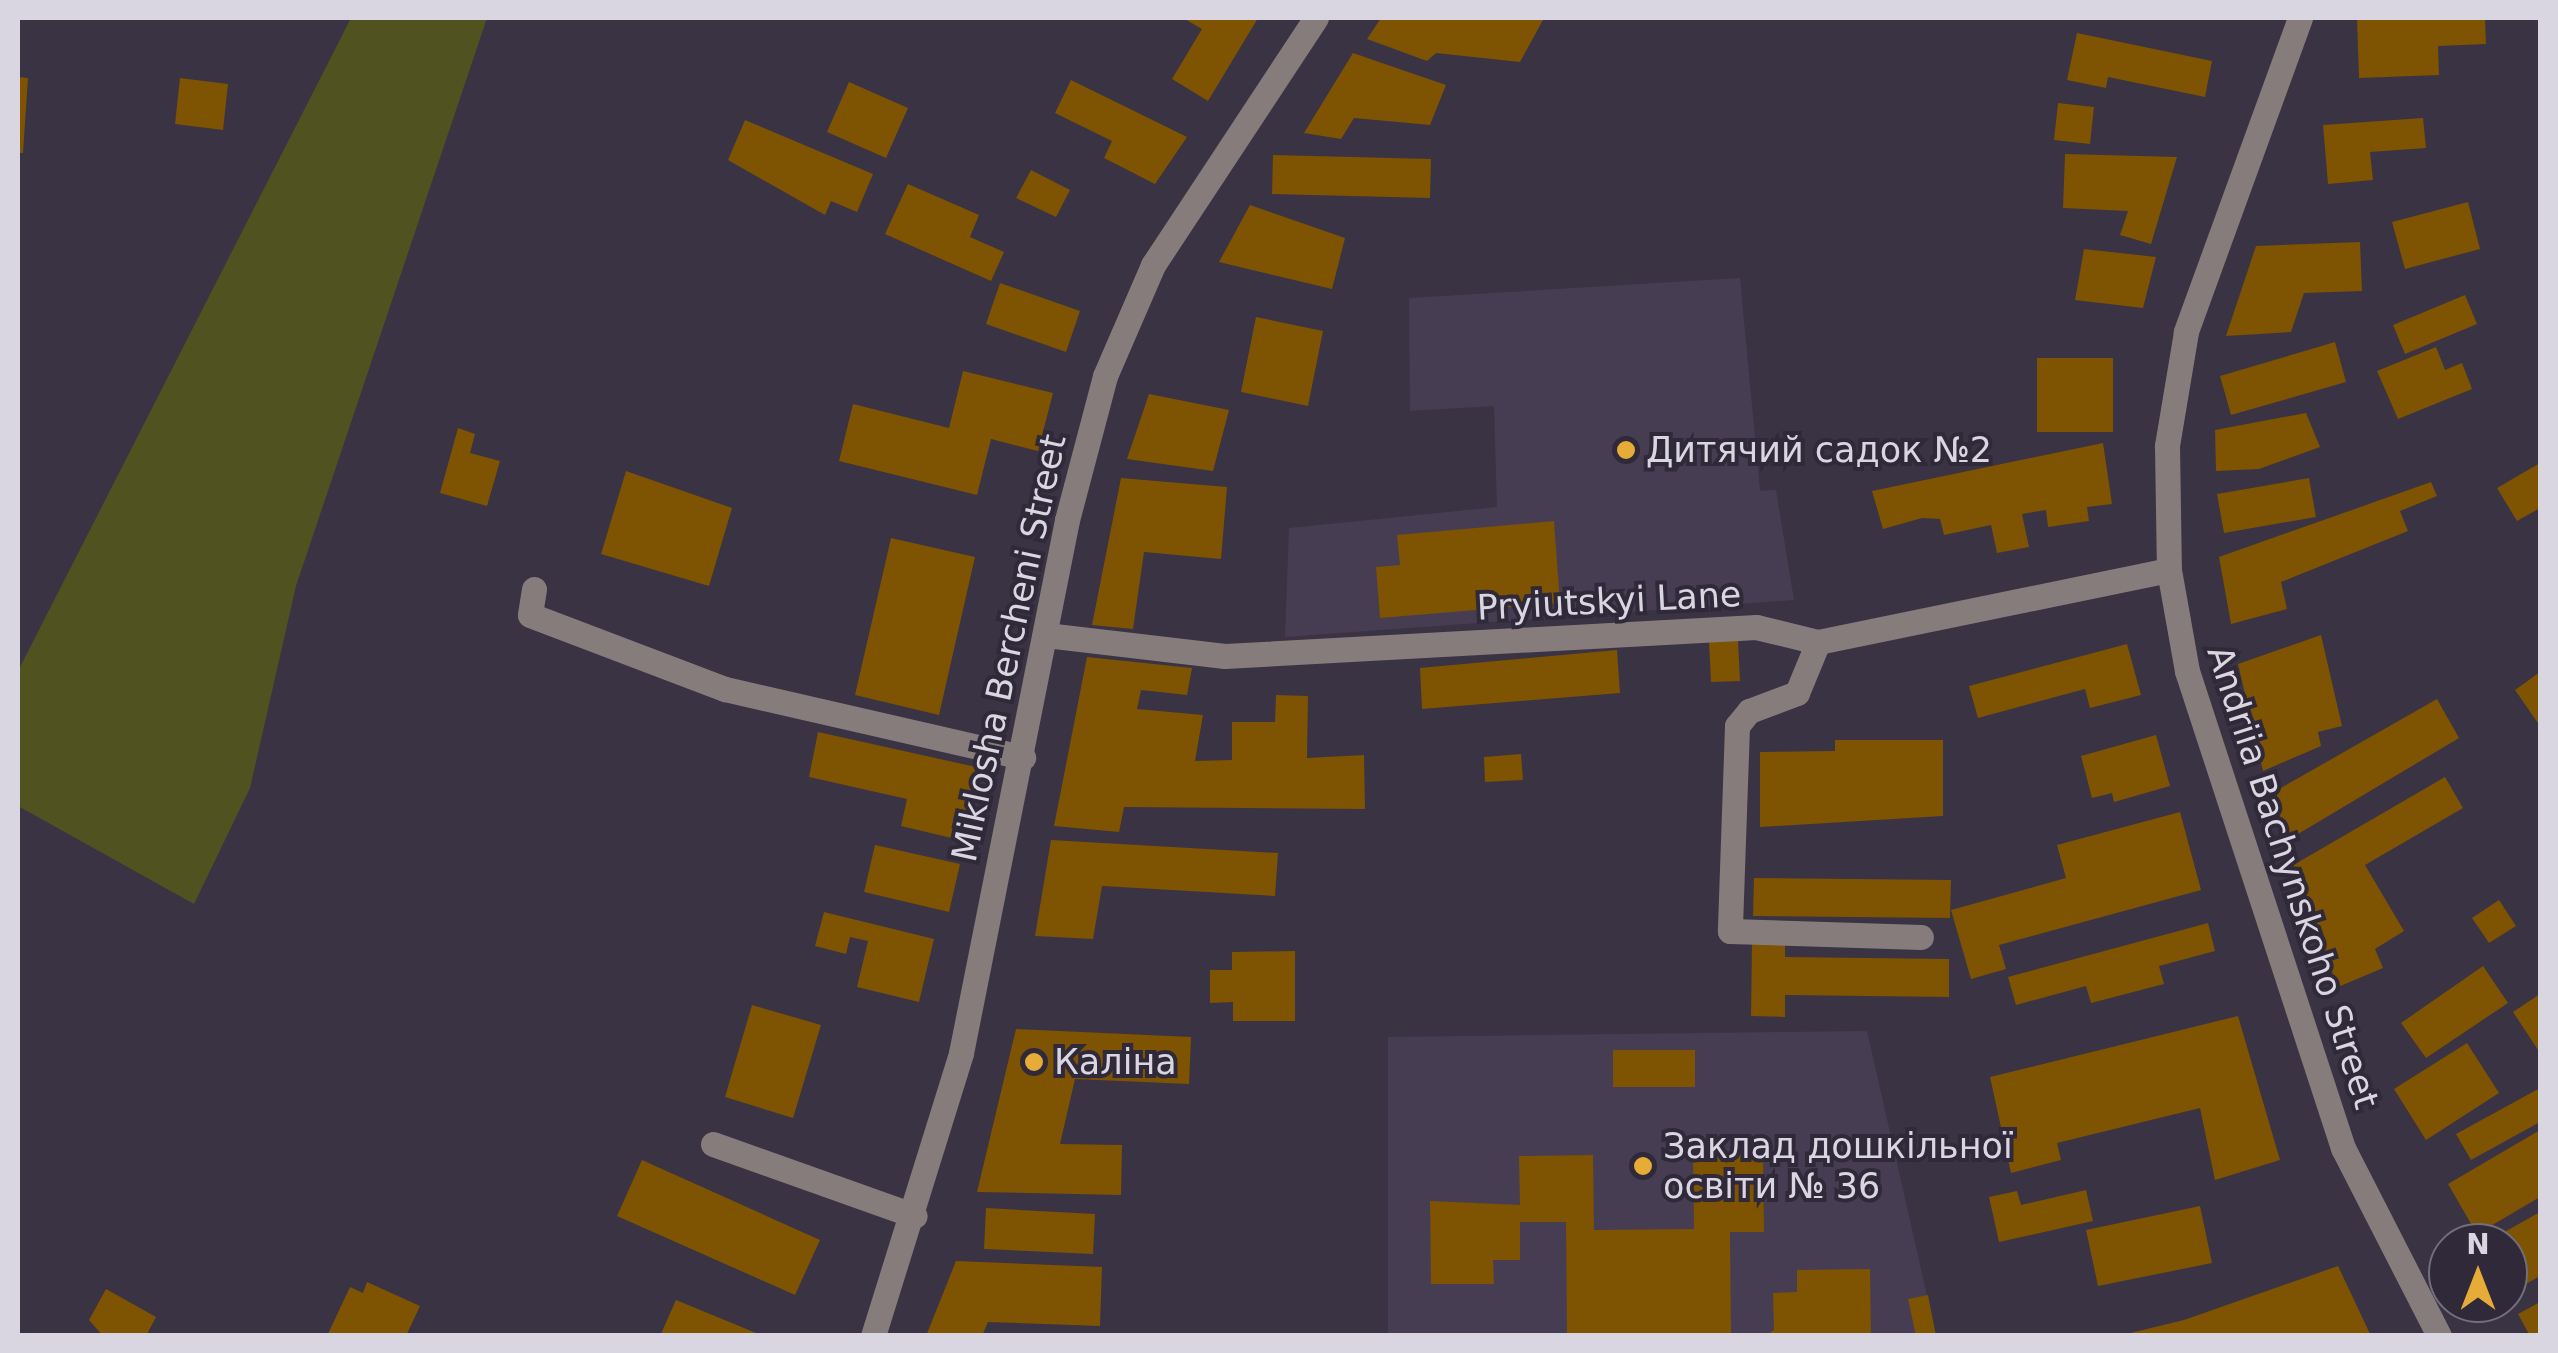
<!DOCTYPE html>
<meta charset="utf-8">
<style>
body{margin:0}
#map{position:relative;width:2558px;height:1353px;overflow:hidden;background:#393344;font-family:"DejaVu Sans",sans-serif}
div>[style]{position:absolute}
.built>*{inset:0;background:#463d53}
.green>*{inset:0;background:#505220}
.building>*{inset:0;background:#7e5301}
.minor>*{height:25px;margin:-12.5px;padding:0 12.5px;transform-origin:12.5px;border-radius:12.5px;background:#877c7c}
.dots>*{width:28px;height:28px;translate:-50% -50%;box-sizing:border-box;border:5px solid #2f2939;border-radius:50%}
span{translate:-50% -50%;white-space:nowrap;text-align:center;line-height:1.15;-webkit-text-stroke:8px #2f2939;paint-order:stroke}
.poi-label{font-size:35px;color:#dad6e1}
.left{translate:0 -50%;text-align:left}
.street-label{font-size:35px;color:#dad6e1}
.frame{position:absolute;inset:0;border:20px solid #dad6e1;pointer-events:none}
.north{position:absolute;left:2428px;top:1223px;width:100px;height:100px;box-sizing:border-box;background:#2f2939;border:2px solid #736e7c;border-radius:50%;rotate:0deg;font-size:28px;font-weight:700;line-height:40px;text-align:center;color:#dad6e1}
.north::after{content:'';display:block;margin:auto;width:35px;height:45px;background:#e7ac37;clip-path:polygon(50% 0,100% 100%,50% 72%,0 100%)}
</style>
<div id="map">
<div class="built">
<div style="clip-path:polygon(1740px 278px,1760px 491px,1776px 490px,1794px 600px,1285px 637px,1289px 528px,1497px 507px,1494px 406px,1410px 411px,1409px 298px)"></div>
<div style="clip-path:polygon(1867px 1031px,1936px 1335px,1388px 1335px,1388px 1037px)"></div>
</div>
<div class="green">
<div style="clip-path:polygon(351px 18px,487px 18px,296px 586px,250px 788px,194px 904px,18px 806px,18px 671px)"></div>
</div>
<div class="building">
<div style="clip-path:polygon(1183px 18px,1258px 18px,1208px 101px,1172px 79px,1202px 29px)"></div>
<div style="clip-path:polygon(1381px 18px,1544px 18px,1520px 62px,1436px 53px,1427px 61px,1367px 39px)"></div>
<div style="clip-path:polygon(2485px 18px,2486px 44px,2438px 46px,2439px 75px,2359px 78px,2357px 19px)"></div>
<div style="clip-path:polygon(2077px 33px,2212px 61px,2205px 97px,2108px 77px,2106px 88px,2067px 80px)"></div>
<div style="clip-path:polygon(1353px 53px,1446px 85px,1430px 125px,1354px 118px,1341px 139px,1304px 133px)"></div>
<div style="clip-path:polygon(18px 77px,28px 78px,23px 153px,18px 153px)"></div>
<div style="clip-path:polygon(180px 78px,228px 84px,223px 130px,175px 124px)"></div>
<div style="clip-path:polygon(1071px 80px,1187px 137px,1155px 184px,1104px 158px,1112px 141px,1055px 113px)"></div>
<div style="clip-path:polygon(849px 82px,908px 108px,886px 158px,827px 132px)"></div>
<div style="clip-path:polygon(2058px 103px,2094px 107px,2090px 144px,2054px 140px)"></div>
<div style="clip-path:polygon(2423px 118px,2426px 148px,2370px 152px,2373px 180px,2328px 184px,2323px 125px)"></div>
<div style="clip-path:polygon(745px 120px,873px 174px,857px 212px,831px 201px,825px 215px,728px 160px)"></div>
<div style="clip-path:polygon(2065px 154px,2177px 157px,2151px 244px,2120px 235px,2128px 211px,2063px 208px)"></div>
<div style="clip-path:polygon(1273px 155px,1431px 159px,1430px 198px,1272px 194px)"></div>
<div style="clip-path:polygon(1031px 170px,1070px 190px,1056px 217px,1016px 198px)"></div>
<div style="clip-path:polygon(908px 184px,979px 215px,970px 237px,1004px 252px,991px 281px,885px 234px)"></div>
<div style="clip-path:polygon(2468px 202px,2480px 249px,2405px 269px,2392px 222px)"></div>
<div style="clip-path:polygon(1250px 205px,1345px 238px,1332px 289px,1219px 262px)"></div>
<div style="clip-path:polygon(2360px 242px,2362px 291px,2304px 293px,2291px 332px,2226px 336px,2256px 246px)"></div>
<div style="clip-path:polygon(2084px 249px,2156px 257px,2143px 308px,2075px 300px)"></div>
<div style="clip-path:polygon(1000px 283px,1080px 311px,1066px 352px,986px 324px)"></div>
<div style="clip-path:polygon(2465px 295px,2477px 324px,2405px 354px,2393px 325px)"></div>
<div style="clip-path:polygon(1256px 317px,1323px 331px,1308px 406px,1241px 392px)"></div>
<div style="clip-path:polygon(2335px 342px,2346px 382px,2231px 415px,2220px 376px)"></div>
<div style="clip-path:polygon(2436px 347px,2445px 370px,2462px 363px,2472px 389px,2398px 419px,2377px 371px)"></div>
<div style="clip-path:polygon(2037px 358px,2113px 358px,2113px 432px,2037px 432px)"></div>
<div style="clip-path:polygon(963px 371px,1053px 393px,1038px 451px,991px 439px,977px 495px,839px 461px,853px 404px,949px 428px)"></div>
<div style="clip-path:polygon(1149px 394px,1229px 410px,1213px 471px,1127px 459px)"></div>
<div style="clip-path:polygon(2306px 413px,2320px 447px,2259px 469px,2216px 471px,2215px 430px)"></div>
<div style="clip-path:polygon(458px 428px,475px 434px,470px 453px,500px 461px,487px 506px,440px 493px)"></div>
<div style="clip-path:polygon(2103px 443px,2112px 504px,2087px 507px,2089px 521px,2048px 527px,2046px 510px,2022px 514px,2029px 547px,1997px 553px,1991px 525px,1944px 535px,1940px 519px,1922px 518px,1883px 529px,1872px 491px)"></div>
<div style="clip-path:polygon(2540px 463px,2540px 508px,2517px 521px,2497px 488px)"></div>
<div style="clip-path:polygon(626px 471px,732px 508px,709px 586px,601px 554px)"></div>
<div style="clip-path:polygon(1121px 478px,1227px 487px,1221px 559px,1144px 552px,1133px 629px,1092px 625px)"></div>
<div style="clip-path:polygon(2309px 478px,2316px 517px,2224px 533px,2217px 494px)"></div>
<div style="clip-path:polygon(2431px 482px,2437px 496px,2400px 511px,2408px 531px,2281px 582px,2287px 609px,2231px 624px,2219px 557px)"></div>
<div style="clip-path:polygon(1554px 521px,1560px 603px,1380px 618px,1376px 567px,1400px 565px,1397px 535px)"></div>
<div style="clip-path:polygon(891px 538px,975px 557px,939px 715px,855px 695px)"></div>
<div style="clip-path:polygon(2321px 635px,2342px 726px,2318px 732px,2321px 746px,2263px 771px,2238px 664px)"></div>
<div style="clip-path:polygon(1738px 640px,1740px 681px,1711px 682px,1709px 641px)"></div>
<div style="clip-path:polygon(2127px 644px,2141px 695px,2090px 708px,2085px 689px,1978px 718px,1969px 686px)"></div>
<div style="clip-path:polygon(1617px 650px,1620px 693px,1422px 709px,1420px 668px)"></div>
<div style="clip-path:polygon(1087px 657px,1192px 668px,1187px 695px,1141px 690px,1137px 709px,1203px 715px,1195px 761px,1232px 760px,1232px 722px,1275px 722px,1276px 695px,1308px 696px,1307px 758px,1364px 755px,1365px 809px,1124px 807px,1119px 832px,1054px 826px)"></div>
<div style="clip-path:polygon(2540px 672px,2540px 726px,2515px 690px)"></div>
<div style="clip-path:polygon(2437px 699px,2459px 738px,2288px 840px,2272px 793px)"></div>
<div style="clip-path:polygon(818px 732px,976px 767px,960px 840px,901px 826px,907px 799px,809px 777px)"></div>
<div style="clip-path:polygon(2156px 735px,2170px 786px,2114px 802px,2112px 793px,2092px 798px,2081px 756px)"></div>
<div style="clip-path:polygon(1835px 740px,1943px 740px,1943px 816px,1760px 827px,1760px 752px,1835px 751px)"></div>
<div style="clip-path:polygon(1521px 754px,1523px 780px,1485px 782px,1484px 757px)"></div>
<div style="clip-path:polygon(2445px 777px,2463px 808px,2365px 865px,2404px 931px,2375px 949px,2383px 968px,2338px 987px,2290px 867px)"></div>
<div style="clip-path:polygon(2180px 812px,2201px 890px,1999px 945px,2006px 969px,1971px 979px,1951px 910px,2066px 878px,2057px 845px)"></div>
<div style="clip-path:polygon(1051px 840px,1278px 853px,1275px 896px,1102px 886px,1093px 939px,1035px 936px)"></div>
<div style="clip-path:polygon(875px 845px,960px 864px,949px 912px,864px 892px)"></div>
<div style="clip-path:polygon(1754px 878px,1951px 880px,1950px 918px,1753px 916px)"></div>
<div style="clip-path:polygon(2499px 900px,2516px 926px,2489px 943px,2472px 918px)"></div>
<div style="clip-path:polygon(824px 912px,934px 939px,919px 1002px,857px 987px,868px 941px,850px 937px,846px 954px,815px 946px)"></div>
<div style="clip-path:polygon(2208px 923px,2215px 951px,2159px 966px,2164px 984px,2091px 1003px,2086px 986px,2016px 1005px,2008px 977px)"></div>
<div style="clip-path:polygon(1752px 941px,1785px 942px,1785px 957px,1949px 959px,1949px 997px,1785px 995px,1785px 1017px,1751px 1016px)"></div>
<div style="clip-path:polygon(1295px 951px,1295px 1021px,1233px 1021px,1233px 1002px,1210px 1003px,1210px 970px,1232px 970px,1232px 952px)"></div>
<div style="clip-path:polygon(2483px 966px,2508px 1003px,2426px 1058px,2401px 1023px)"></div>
<div style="clip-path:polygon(2540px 994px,2540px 1053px,2513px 1012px)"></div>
<div style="clip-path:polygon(752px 1005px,821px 1025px,793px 1118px,725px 1097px)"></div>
<div style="clip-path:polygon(2238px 1016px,2280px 1160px,2215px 1180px,2200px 1108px,2057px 1143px,2061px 1160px,2011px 1173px,1990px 1077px)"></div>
<div style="clip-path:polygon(1016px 1029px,1191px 1037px,1189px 1084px,1075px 1079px,1060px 1144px,1122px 1145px,1121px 1195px,977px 1192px)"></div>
<div style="clip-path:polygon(2467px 1043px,2499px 1093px,2426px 1140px,2394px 1089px)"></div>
<div style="clip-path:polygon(1613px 1050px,1695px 1050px,1695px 1087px,1613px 1087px)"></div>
<div style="clip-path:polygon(2540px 1088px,2540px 1122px,2471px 1160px,2456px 1134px)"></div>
<div style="clip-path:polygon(2540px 1130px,2540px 1197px,2477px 1234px,2448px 1184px)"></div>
<div style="clip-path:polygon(1693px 1154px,1763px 1154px,1764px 1232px,1730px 1232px,1731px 1336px,1567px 1336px,1566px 1222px,1520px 1222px,1520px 1260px,1493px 1260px,1494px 1284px,1431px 1284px,1430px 1201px,1520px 1205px,1519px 1156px,1593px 1155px,1594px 1230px,1694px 1229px)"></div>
<div style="clip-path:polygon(642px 1160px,820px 1240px,795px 1295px,617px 1216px)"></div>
<div style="clip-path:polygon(2086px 1190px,2093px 1221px,1999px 1242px,1989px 1197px,2017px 1191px,2021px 1205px)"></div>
<div style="clip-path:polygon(2200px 1206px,2212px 1263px,2098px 1286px,2086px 1230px)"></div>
<div style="clip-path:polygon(986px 1208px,1095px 1214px,1093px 1254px,984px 1249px)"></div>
<div style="clip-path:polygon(2540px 1212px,2540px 1276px,2508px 1294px,2508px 1243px,2485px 1243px)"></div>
<div style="clip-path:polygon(956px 1261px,1102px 1267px,1100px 1326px,988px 1322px,982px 1336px,926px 1336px)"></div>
<div style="clip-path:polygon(2338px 1266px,2371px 1336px,2118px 1336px,2184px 1320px)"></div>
<div style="clip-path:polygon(1870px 1269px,1871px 1336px,1765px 1336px,1774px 1330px,1773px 1293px,1797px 1292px,1797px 1270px)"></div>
<div style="clip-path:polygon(367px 1282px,420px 1306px,406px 1336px,327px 1336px,350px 1287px,363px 1293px)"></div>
<div style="clip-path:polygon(106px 1289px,156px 1317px,146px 1336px,103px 1336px,89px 1320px)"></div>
<div style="clip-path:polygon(1928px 1295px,1936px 1336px,1916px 1336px,1908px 1299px)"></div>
<div style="clip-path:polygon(676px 1300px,761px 1335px,761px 1336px,660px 1336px)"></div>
<div style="clip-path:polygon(2540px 1302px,2540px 1336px,2530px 1336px,2518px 1314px)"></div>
</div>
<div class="minor">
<div style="left:2300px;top:18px;width:334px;rotate:110deg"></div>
<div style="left:2186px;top:332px;width:116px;rotate:99.5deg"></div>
<div style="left:2167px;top:446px;width:124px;rotate:89.1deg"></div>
<div style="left:2169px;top:570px;width:103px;rotate:79.9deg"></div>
<div style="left:2187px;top:671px;width:502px;rotate:71.89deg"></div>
<div style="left:2343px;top:1148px;width:211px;rotate:62.9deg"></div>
<div style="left:534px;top:589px;width:26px;rotate:99deg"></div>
<div style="left:530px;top:615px;width:209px;rotate:20.8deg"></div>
<div style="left:725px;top:689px;width:306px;rotate:12.9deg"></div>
<div style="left:1046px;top:635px;width:180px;rotate:6.7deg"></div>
<div style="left:1225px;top:656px;width:532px;rotate:-3.13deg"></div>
<div style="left:1756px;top:627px;width:64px;rotate:13.6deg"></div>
<div style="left:1818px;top:642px;width:358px;rotate:-11.6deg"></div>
<div style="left:1818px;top:642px;width:55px;rotate:112.4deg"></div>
<div style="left:1797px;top:693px;width:51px;rotate:159.4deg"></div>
<div style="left:1749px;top:711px;width:19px;rotate:129deg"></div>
<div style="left:1737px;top:726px;width:205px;rotate:92deg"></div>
<div style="left:1730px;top:931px;width:191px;rotate:1.8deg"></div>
<div style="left:713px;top:1144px;width:214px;rotate:19.6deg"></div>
<div style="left:873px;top:1336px;width:296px;rotate:-72.7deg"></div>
<div style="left:961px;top:1053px;width:543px;rotate:-78.75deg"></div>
<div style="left:1067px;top:520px;width:149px;rotate:-75.2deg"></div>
<div style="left:1105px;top:376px;width:121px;rotate:-66.6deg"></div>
<div style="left:1153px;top:265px;width:296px;rotate:-56.6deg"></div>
</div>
<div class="dots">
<div style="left:1626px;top:450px;background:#e7ac37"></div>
<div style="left:1034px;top:1062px;background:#e7ac37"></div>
<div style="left:1643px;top:1166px;background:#e7ac37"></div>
</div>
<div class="poi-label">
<span class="left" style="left:1646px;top:450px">Дитячий садок №2</span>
<span class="left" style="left:1054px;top:1062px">Калiна</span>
<span class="left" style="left:1663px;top:1166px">Заклад дошкільної<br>освіти № 36</span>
</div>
<div class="street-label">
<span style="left:1609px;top:601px;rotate:-3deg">Pryiutskyi Lane</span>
<span style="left:1009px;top:648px;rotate:-78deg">Miklosha Bercheni Street</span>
<span style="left:2293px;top:877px;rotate:72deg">Andriia Bachynskoho Street</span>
</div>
<div class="frame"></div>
<div class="north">N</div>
</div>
